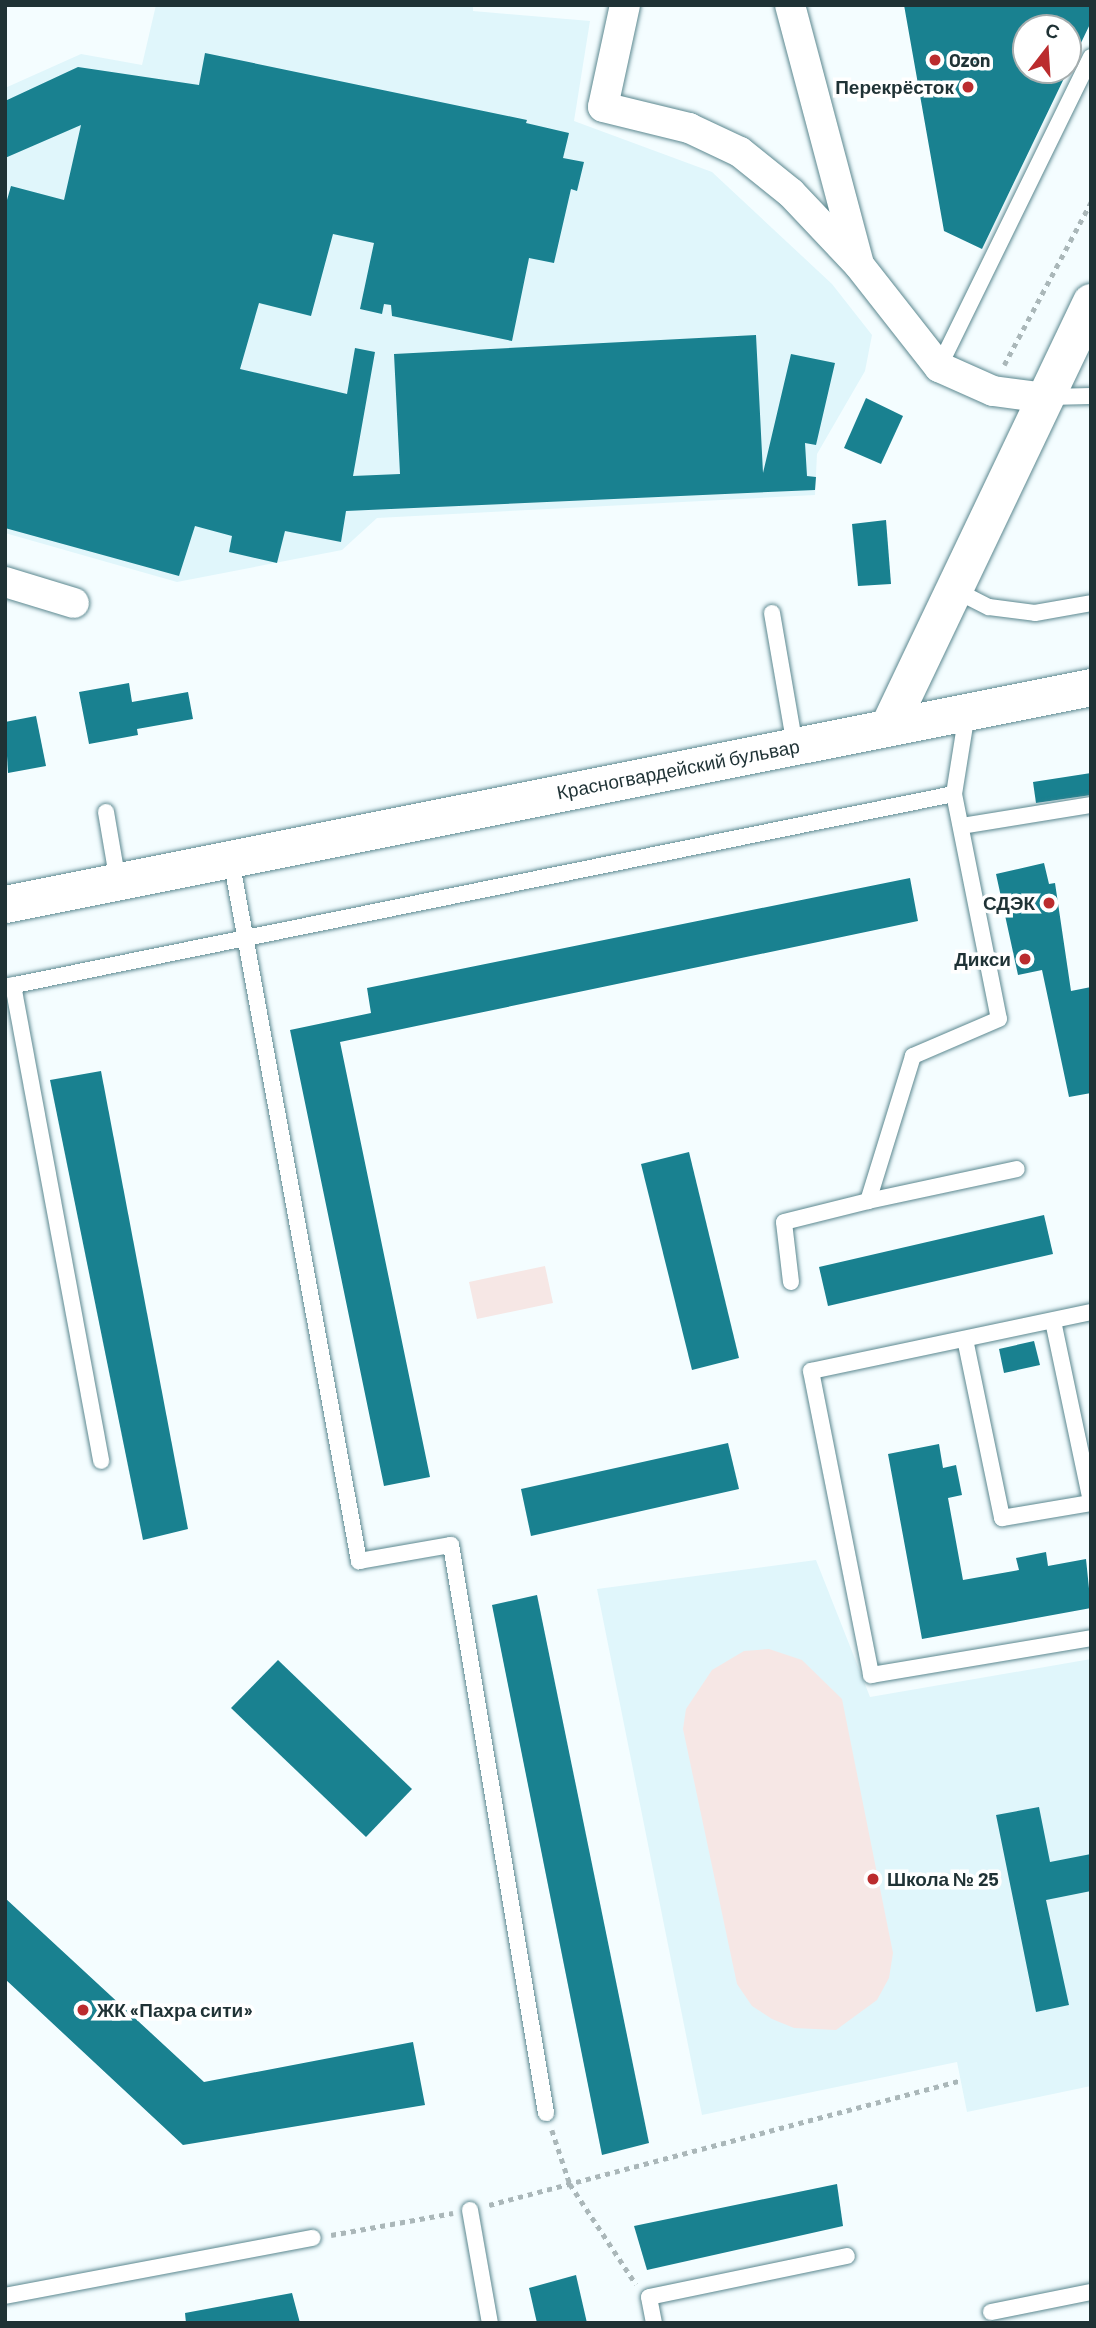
<!DOCTYPE html>
<meta charset="utf-8">
<style>
body{margin:0}
#map{position:relative;width:1096px;height:2328px;overflow:hidden;background:#f4fdff;font-family:Barlow,sans-serif}
div>[style]{position:absolute}
.built>*{inset:0;background:#e0f6fb}
.green>*{inset:0;background:#f6e7e5}
.building>*{inset:0;background:#198190}
.path>*{height:4.5px;margin-top:-2.25px;transform-origin:0;background:repeating-linear-gradient(90deg,#aab7b9 0 5px,transparent 0 10px)}
.roads{filter:drop-shadow(0 0 2px #5c8890) drop-shadow(0 0 2px #5c8890)}
.service>*{height:16px;margin:-8px;padding:0 8px;transform-origin:8px;border-radius:8px;background:#fff}
.minor>*{height:30px;margin:-15px;padding:0 15px;transform-origin:15px;border-radius:15px;background:#fff}
.tertiary>*{height:37px;margin:-18.5px;padding:0 18.5px;transform-origin:18.5px;border-radius:18.5px;background:#fff}
.dots>*{width:19px;height:19px;translate:-50% -50%;box-sizing:border-box;border:4px solid #fff;border-radius:50%}
span{translate:-50% -50%;white-space:nowrap;text-align:center;line-height:1.15;-webkit-text-stroke:7px #fff;paint-order:stroke}
.poi-label{font-size:19px;color:#1f3235;font-weight:700}
.left{translate:0 -50%;text-align:left}
.right{translate:-100% -50%;text-align:right}
.street-label{font-size:19px;color:#1f3235}
.frame{position:absolute;inset:0;border:7px solid #1f3235;pointer-events:none}
.north{position:absolute;left:1012px;top:14px;width:70px;height:70px;box-sizing:border-box;background:#fff;border:2px solid #a5adae;border-radius:50%;rotate:17deg;font-size:19px;font-weight:700;line-height:28px;text-align:center;color:#1f3235}
.north::after{content:'';display:block;margin:auto;width:24px;height:32px;background:#bb2c2e;clip-path:polygon(50% 0,100% 100%,50% 72%,0 100%)}
</style>
<div id="map">
<div class="built">
<div style="clip-path:polygon(156px 5px,473px 5px,473px 11px,590px 21px,574px 121px,712px 172px,832px 284px,872px 335px,865px 371px,817px 454px,815px 495px,377px 518px,342px 550px,177px 582px,5px 533px,5px 88px,81px 54px,142px 65px)"></div>
<div style="clip-path:polygon(816px 1560px,870px 1697px,1091px 1659px,1091px 2086px,967px 2112px,957px 2062px,702px 2115px,597px 1589px)"></div>
</div>
<div class="green">
<div style="clip-path:polygon(545px 1266px,553px 1303px,477px 1319px,469px 1282px)"></div>
<div style="clip-path:polygon(769px 1649px,802px 1660px,842px 1699px,893px 1953px,889px 1978px,877px 2000px,836px 2030px,794px 2028px,772px 2019px,752px 2006px,737px 1984px,683px 1729px,686px 1709px,712px 1670px,744px 1651px)"></div>
</div>
<div class="building">
<div style="clip-path:polygon(904px 5px,1091px 5px,1091px 22px,1068px 70px,1068px 28px,1026px 28px,1026px 70px,1068px 70px,982px 249px,944px 231px)"></div>
<div style="clip-path:polygon(205px 53px,527px 120px,526px 123px,569px 133px,563px 158px,584px 162px,577px 191px,571px 189px,554px 263px,529px 258px,512px 341px,392px 316px,391px 305px,384px 304px,382px 314px,360px 309px,374px 243px,333px 234px,311px 316px,259px 303px,240px 369px,347px 394px,355px 348px,375px 352px,353px 476px,400px 474px,394px 354px,756px 335px,763px 473px,791px 354px,835px 363px,816px 445px,805px 443px,807px 476px,816px 477px,815px 490px,346px 511px,341px 542px,285px 531px,277px 563px,229px 552px,232px 536px,195px 526px,179px 576px,5px 528px,5px 207px,11px 186px,64px 200px,81px 125px,5px 158px,5px 101px,78px 67px,199px 85px)"></div>
<div style="clip-path:polygon(866px 398px,903px 416px,881px 464px,844px 448px)"></div>
<div style="clip-path:polygon(886px 520px,891px 584px,858px 586px,852px 524px)"></div>
<div style="clip-path:polygon(129px 683px,132px 702px,188px 692px,193px 719px,137px 729px,138px 735px,89px 744px,79px 692px)"></div>
<div style="clip-path:polygon(36px 716px,46px 766px,8px 773px,5px 722px)"></div>
<div style="clip-path:polygon(1091px 773px,1091px 795px,1036px 803px,1033px 782px)"></div>
<div style="clip-path:polygon(1044px 863px,1049px 884px,1055px 883px,1071px 991px,1091px 987px,1091px 1093px,1069px 1097px,1042px 970px,1018px 975px,996px 874px)"></div>
<div style="clip-path:polygon(910px 878px,918px 921px,340px 1042px,430px 1477px,384px 1486px,290px 1030px,371px 1013px,367px 988px)"></div>
<div style="clip-path:polygon(101px 1071px,188px 1529px,143px 1540px,50px 1080px)"></div>
<div style="clip-path:polygon(689px 1152px,739px 1358px,692px 1370px,641px 1164px)"></div>
<div style="clip-path:polygon(1044px 1215px,1053px 1254px,828px 1306px,819px 1267px)"></div>
<div style="clip-path:polygon(1034px 1341px,1040px 1365px,1004px 1373px,999px 1349px)"></div>
<div style="clip-path:polygon(728px 1443px,739px 1489px,531px 1536px,521px 1489px)"></div>
<div style="clip-path:polygon(939px 1444px,943px 1468px,956px 1465px,962px 1495px,948px 1498px,963px 1580px,1019px 1570px,1016px 1558px,1046px 1552px,1048px 1566px,1086px 1559px,1091px 1608px,922px 1639px,888px 1454px)"></div>
<div style="clip-path:polygon(537px 1595px,649px 2143px,602px 2155px,492px 1605px)"></div>
<div style="clip-path:polygon(278px 1660px,412px 1789px,366px 1837px,231px 1708px)"></div>
<div style="clip-path:polygon(1039px 1807px,1050px 1862px,1091px 1854px,1091px 1891px,1046px 1900px,1069px 2005px,1036px 2012px,996px 1815px)"></div>
<div style="clip-path:polygon(5px 1898px,204px 2082px,413px 2042px,425px 2105px,183px 2145px,5px 1979px)"></div>
<div style="clip-path:polygon(837px 2184px,843px 2226px,647px 2270px,634px 2226px)"></div>
<div style="clip-path:polygon(576px 2275px,587px 2323px,537px 2323px,529px 2288px)"></div>
<div style="clip-path:polygon(292px 2293px,300px 2323px,186px 2323px,185px 2313px)"></div>
</div>
<div class="path">
<div style="left:1004px;top:365px;width:185px;rotate:-61.9deg"></div>
<div style="left:552px;top:2130px;width:57px;rotate:71.6deg"></div>
<div style="left:570px;top:2184px;width:120px;rotate:56.6deg"></div>
<div style="left:489px;top:2205px;width:488px;rotate:-14.8deg"></div>
<div style="left:331px;top:2235px;width:124px;rotate:-10.2deg"></div>
</div>
<div class="roads">
<div class="service">
<div style="left:939px;top:367px;width:345px;rotate:-63.9deg"></div>
<div style="left:1049px;top:397px;width:42px;rotate:-1.4deg"></div>
<div style="left:955px;top:590px;width:38px;rotate:27deg"></div>
<div style="left:989px;top:607px;width:46px;rotate:7.4deg"></div>
<div style="left:1035px;top:613px;width:57px;rotate:-10.1deg"></div>
<div style="left:772px;top:613px;width:135px;rotate:80.2deg"></div>
<div style="left:954px;top:794px;width:229px;rotate:78.7deg"></div>
<div style="left:999px;top:1019px;width:94px;rotate:156.7deg"></div>
<div style="left:913px;top:1056px;width:152px;rotate:107.2deg"></div>
<div style="left:868px;top:1201px;width:152px;rotate:-12.1deg"></div>
<div style="left:106px;top:812px;width:71px;rotate:80.3deg"></div>
<div style="left:961px;top:826px;width:132px;rotate:-9.2deg"></div>
<div style="left:231px;top:859px;width:714px;rotate:79.67deg"></div>
<div style="left:359px;top:1561px;width:93px;rotate:-9.9deg"></div>
<div style="left:451px;top:1545px;width:576px;rotate:80.5deg"></div>
<div style="left:13px;top:985px;width:484px;rotate:79.5deg"></div>
<div style="left:5px;top:987px;width:968px;rotate:-11.5deg"></div>
<div style="left:954px;top:794px;width:82px;rotate:-80.9deg"></div>
<div style="left:791px;top:1282px;width:60px;rotate:-96.7deg"></div>
<div style="left:784px;top:1222px;width:87px;rotate:-14deg"></div>
<div style="left:1091px;top:1312px;width:286px;rotate:168.1deg"></div>
<div style="left:811px;top:1371px;width:310px;rotate:78.8deg"></div>
<div style="left:871px;top:1675px;width:223px;rotate:-9.5deg"></div>
<div style="left:1053px;top:1321px;width:185px;rotate:78.1deg"></div>
<div style="left:965px;top:1339px;width:183px;rotate:78.3deg"></div>
<div style="left:1002px;top:1518px;width:90px;rotate:-9.6deg"></div>
<div style="left:470px;top:2210px;width:115px;rotate:80deg"></div>
<div style="left:5px;top:2296px;width:313px;rotate:-10.7deg"></div>
<div style="left:991px;top:2312px;width:102px;rotate:-11.3deg"></div>
<div style="left:654px;top:2323px;width:26px;rotate:-101deg"></div>
<div style="left:649px;top:2297px;width:202px;rotate:-11.7deg"></div>
</div>
<div class="minor">
<div style="left:625px;top:5px;width:104px;rotate:102.2deg"></div>
<div style="left:603px;top:107px;width:89px;rotate:13.7deg"></div>
<div style="left:689px;top:128px;width:56px;rotate:25.2deg"></div>
<div style="left:740px;top:152px;width:65px;rotate:38.8deg"></div>
<div style="left:791px;top:193px;width:99px;rotate:46.6deg"></div>
<div style="left:859px;top:265px;width:130px;rotate:51.9deg"></div>
<div style="left:939px;top:367px;width:59px;rotate:24deg"></div>
<div style="left:993px;top:391px;width:52px;rotate:7.7deg"></div>
<div style="left:790px;top:5px;width:265px;rotate:75.1deg"></div>
<div style="left:5px;top:582px;width:72px;rotate:16.9deg"></div>
</div>
<div class="tertiary">
<div style="left:888px;top:727px;width:471px;rotate:-64.5deg"></div>
<div style="left:5px;top:904px;width:1107px;rotate:-11.3deg"></div>
</div>
</div>
<div class="dots">
<div style="left:935px;top:60px;background:#bb2c2e"></div>
<div style="left:968px;top:87px;background:#bb2c2e"></div>
<div style="left:1049px;top:903px;background:#bb2c2e"></div>
<div style="left:1025px;top:959px;background:#bb2c2e"></div>
<div style="left:873px;top:1879px;background:#bb2c2e"></div>
<div style="left:83px;top:2010px;background:#bb2c2e"></div>
</div>
<div class="poi-label">
<span class="left" style="left:949px;top:60px">Ozon</span>
<span class="right" style="left:954px;top:87px">Перекрёсток</span>
<span class="right" style="left:1035px;top:903px">СДЭК</span>
<span class="right" style="left:1011px;top:959px">Дикси</span>
<span class="left" style="left:887px;top:1879px">Школа № 25</span>
<span class="left" style="left:97px;top:2010px">ЖК «Пахра сити»</span>
</div>
<div class="street-label">
<span style="left:678px;top:769px;rotate:-11deg">Красногвардейский бульвар</span>
</div>
<div class="frame"></div>
<div class="north">С</div>
</div>
